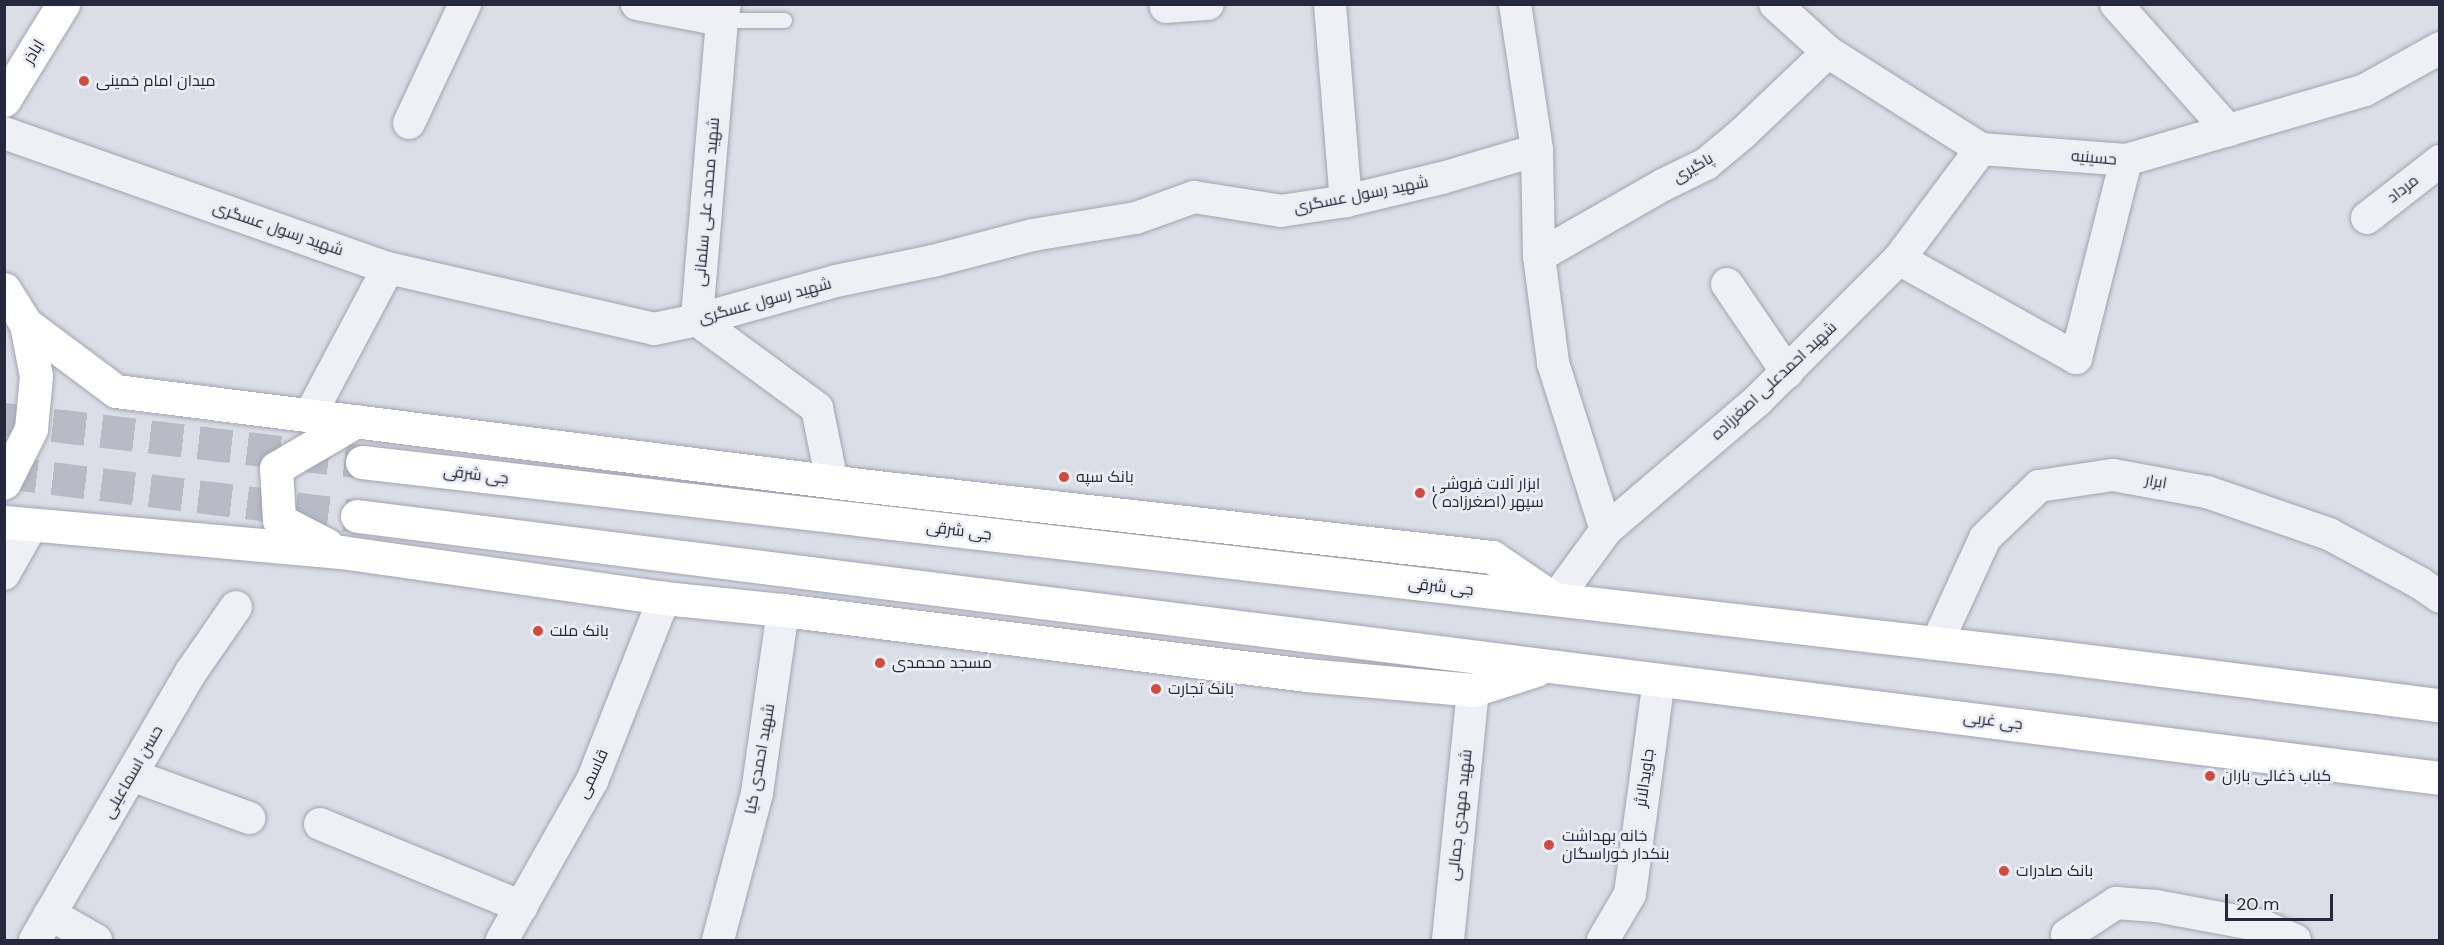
<!DOCTYPE html>
<meta charset="utf-8">
<style>
body{margin:0}
#map{position:relative;width:2444px;height:945px;overflow:hidden;background:#dcdee7;font-family:"DM Sans",Cairo,sans-serif}
div>[style]{position:absolute}
.primary-tunnel>*{height:33px;margin-top:-16.5px;transform-origin:0;background:repeating-linear-gradient(90deg,#b8bac5 0 33px,transparent 0 49px)}
.roads{filter:drop-shadow(0 0 2px #a2a4b1) drop-shadow(0 0 2px #a2a4b1)}
.service>*{height:15px;margin:-7.5px;padding:0 7.5px;transform-origin:7.5px;border-radius:7.5px;background:#eff0f5}
.minor>*{height:32px;margin:-16px;padding:0 16px;transform-origin:16px;border-radius:16px;background:#eff0f5}
.secondary>*{height:33px;margin:-16.5px;padding:0 16.5px;transform-origin:16.5px;border-radius:16.5px;background:#fff}
.primary>*{height:33px;margin:-16.5px;padding:0 16.5px;transform-origin:16.5px;border-radius:16.5px;background:#fff}
.dots>*{width:16px;height:16px;translate:-50% -50%;box-sizing:border-box;border:3px solid #ecedf4;border-radius:50%}
span{translate:-50% -50%;white-space:nowrap;text-align:center;line-height:1.15;-webkit-text-stroke:5px #ecedf4;paint-order:stroke}
.street-label{font-size:16px;color:#26293d}
.poi-label{font-size:16px;color:#26293d}
.left{translate:0 -50%;text-align:left}
.frame{position:absolute;inset:0;border:6px solid #26293d;pointer-events:none}
.scale{position:absolute;left:2225px;top:894px;width:108px;height:27px;box-sizing:border-box;border:3px solid #26293d;border-top:0;padding-left:8px;font-size:18px;line-height:21px;white-space:nowrap;color:#26293d;-webkit-text-stroke:4px #ecedf4;paint-order:stroke}
</style>
<div id="map">
<div class="primary-tunnel">
<div style="left:4px;top:419px;width:361px;rotate:6.8deg"></div>
<div style="left:4px;top:472px;width:356px;rotate:7.1deg"></div>
</div>
<div class="roads">
<div class="service">
<div style="left:722px;top:20px;width:62px"></div>
</div>
<div class="minor">
<div style="left:637px;top:4px;width:86px;rotate:10.7deg"></div>
<div style="left:725px;top:4px;width:16px;rotate:101deg"></div>
<div style="left:722px;top:20px;width:301px;rotate:94.8deg"></div>
<div style="left:697px;top:320px;width:149px;rotate:36.3deg"></div>
<div style="left:817px;top:408px;width:76px;rotate:78.5deg"></div>
<div style="left:1330px;top:4px;width:198px;rotate:85.4deg"></div>
<div style="left:1515px;top:4px;width:148px;rotate:81.4deg"></div>
<div style="left:1537px;top:150px;width:106px;rotate:88.9deg"></div>
<div style="left:1539px;top:256px;width:108px;rotate:82.5deg"></div>
<div style="left:1553px;top:363px;width:175px;rotate:72.4deg"></div>
<div style="left:1775px;top:4px;width:72px;rotate:42.2deg"></div>
<div style="left:1828px;top:52px;width:181px;rotate:32.4deg"></div>
<div style="left:1981px;top:149px;width:145px;rotate:4.3deg"></div>
<div style="left:2126px;top:160px;width:249px;rotate:-16.3deg"></div>
<div style="left:2365px;top:90px;width:86px;rotate:-29.2deg"></div>
<div style="left:2116px;top:4px;width:169px;rotate:48.4deg"></div>
<div style="left:1166px;top:7px;width:42px;rotate:-4.1deg"></div>
<div style="left:409px;top:123px;width:132px;rotate:-64.8deg"></div>
<div style="left:4px;top:133px;width:407px;rotate:19.4deg"></div>
<div style="left:388px;top:268px;width:273px;rotate:12.9deg"></div>
<div style="left:654px;top:329px;width:44px;rotate:-11.8deg"></div>
<div style="left:697px;top:320px;width:144px;rotate:-15.7deg"></div>
<div style="left:836px;top:281px;width:99px;rotate:-11.7deg"></div>
<div style="left:933px;top:261px;width:103px;rotate:-14.6deg"></div>
<div style="left:1033px;top:235px;width:104px;rotate:-9.4deg"></div>
<div style="left:1136px;top:218px;width:62px;rotate:-19.9deg"></div>
<div style="left:1194px;top:197px;width:88px;rotate:9.1deg"></div>
<div style="left:1281px;top:211px;width:66px;rotate:-8.7deg"></div>
<div style="left:1346px;top:201px;width:99px;rotate:-13.5deg"></div>
<div style="left:1442px;top:178px;width:99px;rotate:-16.4deg"></div>
<div style="left:2367px;top:218px;width:93px;rotate:-38deg"></div>
<div style="left:1539px;top:256px;width:143px;rotate:-29.8deg"></div>
<div style="left:1663px;top:185px;width:48px;rotate:-26deg"></div>
<div style="left:1706px;top:164px;width:48px;rotate:-40deg"></div>
<div style="left:1743px;top:133px;width:117px;rotate:-43.6deg"></div>
<div style="left:1899px;top:259px;width:203px;rotate:29.2deg"></div>
<div style="left:2076px;top:358px;width:204px;rotate:-75.8deg"></div>
<div style="left:1727px;top:284px;width:107px;rotate:55.7deg"></div>
<div style="left:310px;top:415px;width:166px;rotate:-62deg"></div>
<div style="left:4px;top:574px;width:55px;rotate:-60.6deg"></div>
<div style="left:1555px;top:600px;width:87px;rotate:-53.9deg"></div>
<div style="left:1606px;top:530px;width:199px;rotate:-40.5deg"></div>
<div style="left:1757px;top:401px;width:201px;rotate:-45deg"></div>
<div style="left:1899px;top:259px;width:137px;rotate:-53.3deg"></div>
<div style="left:1937px;top:643px;width:115px;rotate:-65.4deg"></div>
<div style="left:1985px;top:538px;width:75px;rotate:-43.9deg"></div>
<div style="left:2039px;top:486px;width:75px;rotate:-8.5deg"></div>
<div style="left:2113px;top:475px;width:96px;rotate:10.3deg"></div>
<div style="left:2207px;top:492px;width:129px;rotate:19deg"></div>
<div style="left:2329px;top:534px;width:103px;rotate:28.3deg"></div>
<div style="left:2420px;top:583px;width:24px;rotate:35deg"></div>
<div style="left:131px;top:775px;width:126px;rotate:20deg"></div>
<div style="left:320px;top:824px;width:218px;rotate:22.3deg"></div>
<div style="left:50px;top:914px;width:53px;rotate:29.5deg"></div>
<div style="left:2067px;top:935px;width:59px;rotate:-33.1deg"></div>
<div style="left:2116px;top:903px;width:40px;rotate:4.3deg"></div>
<div style="left:2156px;top:906px;width:109px;rotate:10.6deg"></div>
<div style="left:2263px;top:926px;width:35px;rotate:24deg"></div>
<div style="left:35px;top:940px;width:310px;rotate:-59.8deg"></div>
<div style="left:191px;top:672px;width:79px;rotate:-55.3deg"></div>
<div style="left:502px;top:940px;width:183px;rotate:-60.5deg"></div>
<div style="left:592px;top:781px;width:197px;rotate:-68.5deg"></div>
<div style="left:718px;top:940px;width:152px;rotate:-75.1deg"></div>
<div style="left:757px;top:793px;width:185px;rotate:-81.9deg"></div>
<div style="left:1448px;top:940px;width:251px;rotate:-84.3deg"></div>
<div style="left:1603px;top:940px;width:53px;rotate:-59.6deg"></div>
<div style="left:1630px;top:894px;width:216px;rotate:-82.3deg"></div>
</div>
<div class="secondary">
<div style="left:4px;top:100px;width:113px;rotate:-58.4deg"></div>
</div>
<div class="primary">
<div style="left:4px;top:289px;width:41px;rotate:57.8deg"></div>
<div style="left:26px;top:324px;width:53px;rotate:79.1deg"></div>
<div style="left:36px;top:376px;width:53px;rotate:95.4deg"></div>
<div style="left:31px;top:429px;width:60px;rotate:116.6deg"></div>
<div style="left:26px;top:324px;width:112px;rotate:36.7deg"></div>
<div style="left:116px;top:391px;width:750px;rotate:7.2deg"></div>
<div style="left:860px;top:485px;width:636px;rotate:6.5deg"></div>
<div style="left:1492px;top:557px;width:71px;rotate:34.1deg"></div>
<div style="left:362px;top:462px;width:1699px;rotate:6.56deg"></div>
<div style="left:2050px;top:656px;width:393px;rotate:7.2deg"></div>
<div style="left:357px;top:516px;width:2099px;rotate:7.17deg"></div>
<div style="left:4px;top:522px;width:338px;rotate:5.1deg"></div>
<div style="left:341px;top:552px;width:326px;rotate:8.1deg"></div>
<div style="left:664px;top:598px;width:120px;rotate:5.8deg"></div>
<div style="left:783px;top:610px;width:527px;rotate:7.08deg"></div>
<div style="left:1306px;top:675px;width:168px;rotate:5.1deg"></div>
<div style="left:1473px;top:690px;width:66px;rotate:-17.6deg"></div>
<div style="left:327px;top:545px;width:54px;rotate:-152.5deg"></div>
<div style="left:279px;top:520px;width:52px;rotate:-93.3deg"></div>
<div style="left:276px;top:468px;width:93px;rotate:-30.4deg"></div>
</div>
</div>
<div class="dots">
<div style="left:84px;top:81px;background:#cd4d40"></div>
<div style="left:1064px;top:477px;background:#cd4d40"></div>
<div style="left:1420px;top:493px;background:#cd4d40"></div>
<div style="left:538px;top:631px;background:#cd4d40"></div>
<div style="left:880px;top:663px;background:#cd4d40"></div>
<div style="left:1156px;top:689px;background:#cd4d40"></div>
<div style="left:2210px;top:776px;background:#cd4d40"></div>
<div style="left:1549px;top:845px;background:#cd4d40"></div>
<div style="left:2004px;top:871px;background:#cd4d40"></div>
</div>
<div class="street-label">
<span style="left:34px;top:52px;rotate:-59deg">اباذر</span>
<span style="left:2094px;top:158px;rotate:5deg">حسینیه</span>
<span style="left:1693px;top:168px;rotate:-30deg">پاگیری</span>
<span style="left:2403px;top:189px;rotate:-38deg">مرداد</span>
<span style="left:1361px;top:195px;rotate:-11deg">شهید رسول عسگری</span>
<span style="left:707px;top:202px;rotate:-85deg">شهید محمد علی سلمانی</span>
<span style="left:278px;top:229px;rotate:19deg">شهید رسول عسگری</span>
<span style="left:765px;top:301px;rotate:-15deg">شهید رسول عسگری</span>
<span style="left:1774px;top:381px;rotate:-43deg">شهید احمدعلی اصغرزاده</span>
<span style="left:476px;top:475px;rotate:7deg">جی شرقی</span>
<span style="left:2156px;top:482px;rotate:10deg">ابرار</span>
<span style="left:959px;top:531px;rotate:7deg">جی شرقی</span>
<span style="left:1441px;top:587px;rotate:6deg">جی شرقی</span>
<span style="left:1993px;top:721px;rotate:7deg">جی غربی</span>
<span style="left:760px;top:759px;rotate:-80deg">شهید احمدی کیا</span>
<span style="left:133px;top:772px;rotate:-60deg">حسن اسماعیلی</span>
<span style="left:593px;top:774px;rotate:-65deg">قاسمی</span>
<span style="left:1645px;top:778px;rotate:-82deg">جاویدالاثر</span>
<span style="left:1460px;top:815px;rotate:-84deg">شهید مهدی جمالی</span>
</div>
<div class="poi-label">
<span class="left" style="left:96px;top:81px">میدان امام خمینی</span>
<span class="left" style="left:1076px;top:477px">بانک سپه</span>
<span class="left" style="left:1432px;top:493px">ابزار آلات فروشی<br>سپهر (اصغرزاده )</span>
<span class="left" style="left:550px;top:631px">بانک ملت</span>
<span class="left" style="left:892px;top:663px">مسجد محمدی</span>
<span class="left" style="left:1168px;top:689px">بانک تجارت</span>
<span class="left" style="left:2222px;top:776px">کباب ذغالی باران</span>
<span class="left" style="left:1562px;top:845px">خانه بهداشت<br>بنکدار خوراسگان</span>
<span class="left" style="left:2016px;top:871px">بانک صادرات</span>
</div>
<div class="frame"></div>
<div class="scale">20 m</div>
</div>
